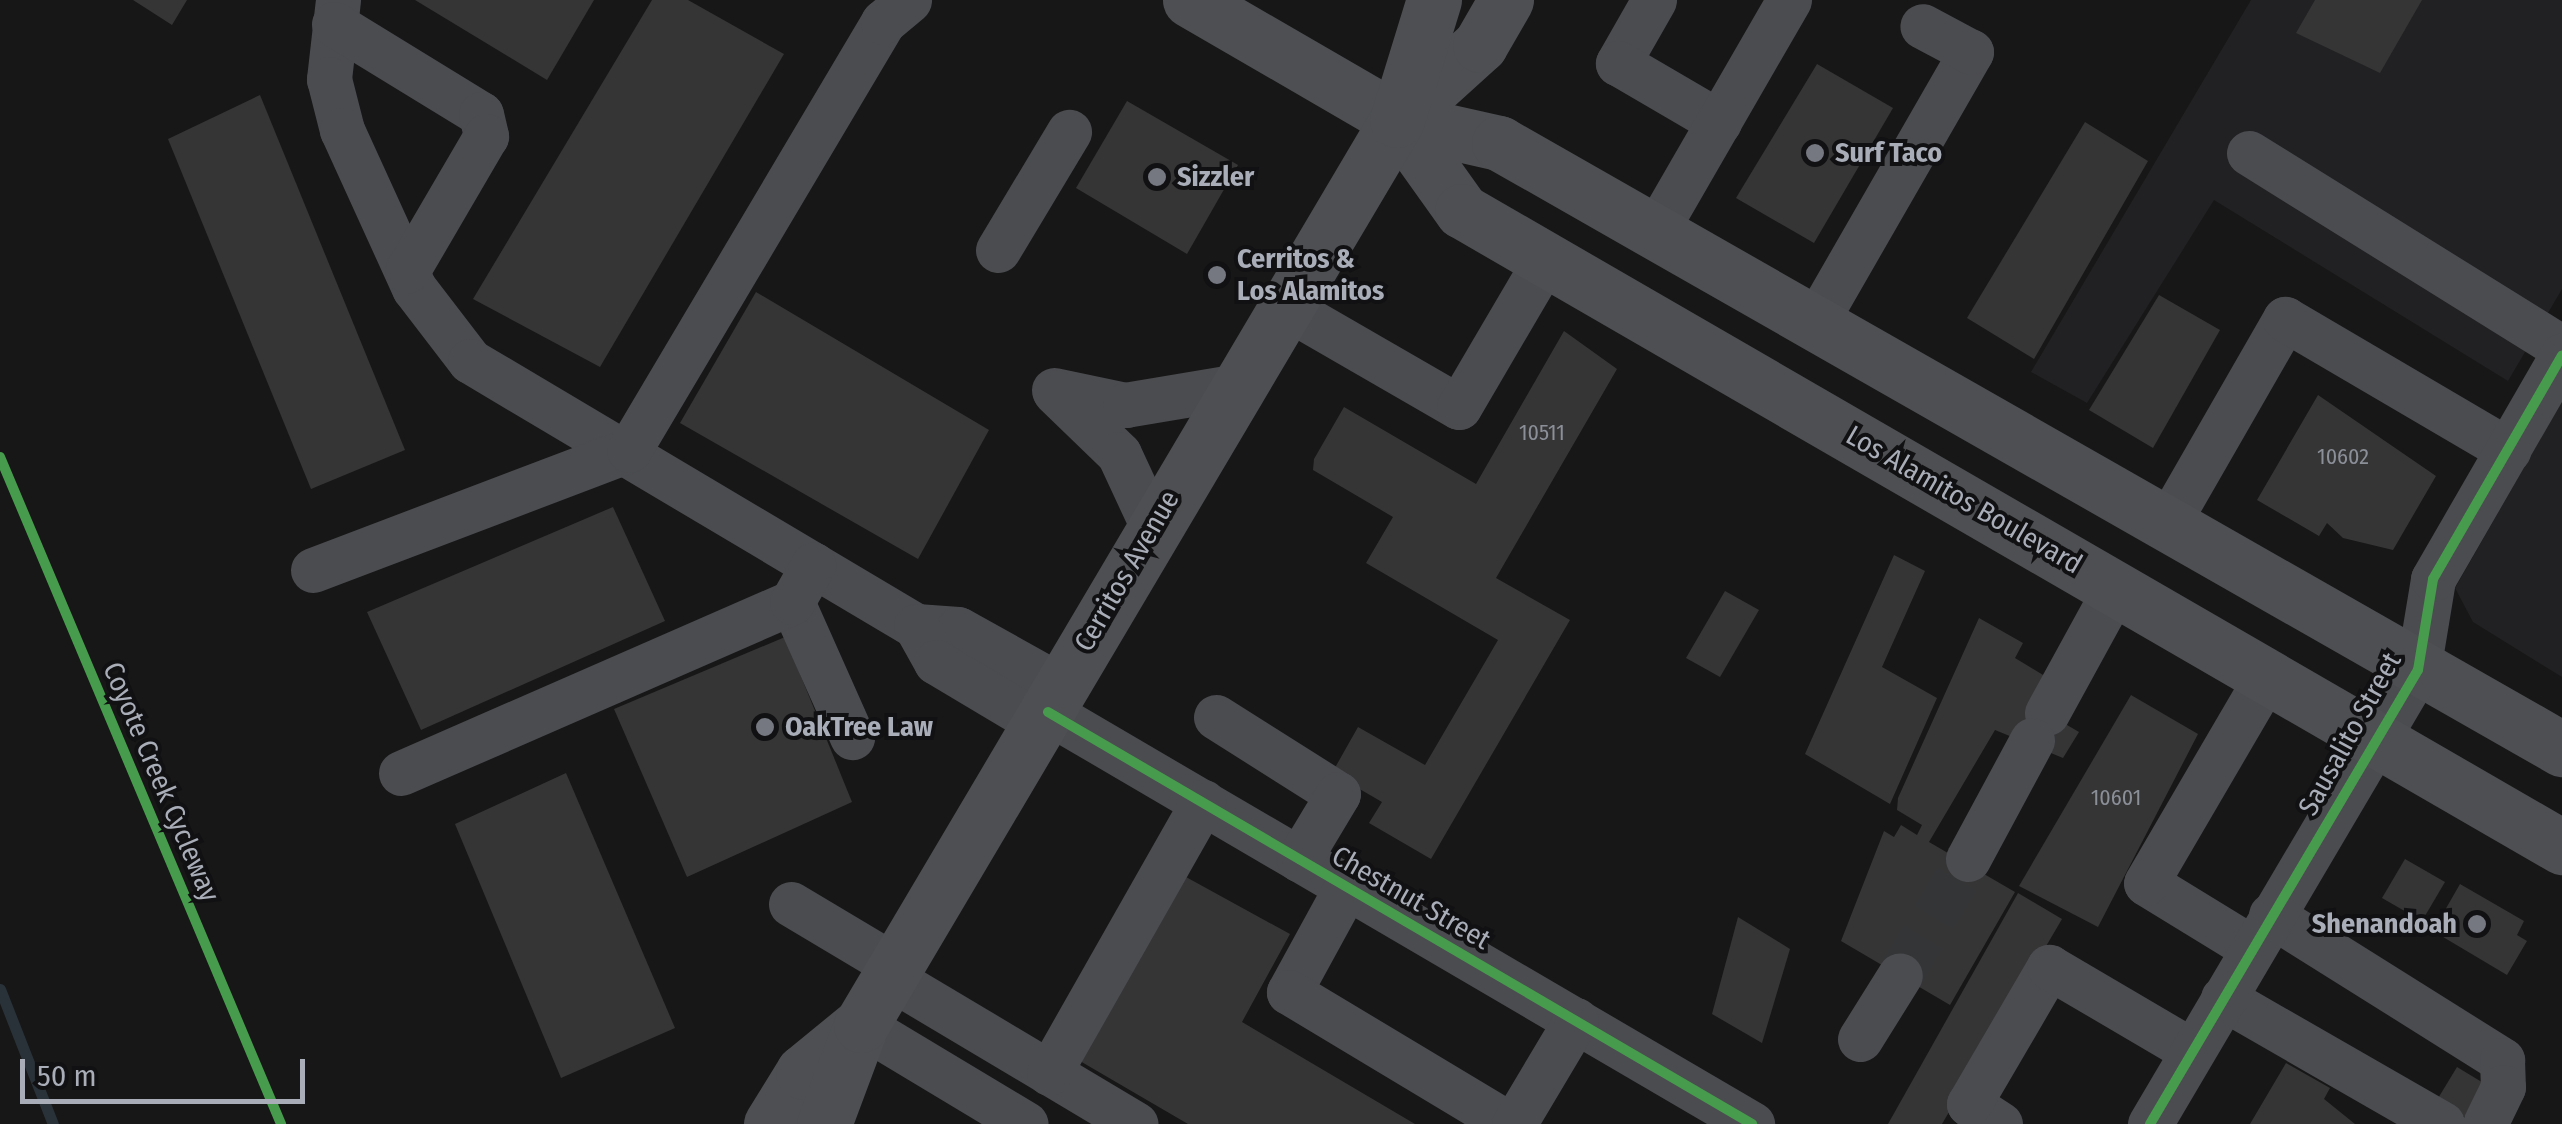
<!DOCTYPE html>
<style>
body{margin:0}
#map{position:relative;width:2562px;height:1124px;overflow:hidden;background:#171717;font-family:"Fira Sans Condensed",sans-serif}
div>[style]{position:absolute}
.built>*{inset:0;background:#212123}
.stream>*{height:11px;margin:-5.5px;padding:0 5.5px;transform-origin:5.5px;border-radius:5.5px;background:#2a3239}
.building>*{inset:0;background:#353536}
.minor-tunnel>*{height:45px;margin-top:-22.5px;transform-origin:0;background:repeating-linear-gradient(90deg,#343537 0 45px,transparent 0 67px)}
.minor>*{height:45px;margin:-22.5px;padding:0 22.5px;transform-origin:22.5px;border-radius:22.5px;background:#4b4c50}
.major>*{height:55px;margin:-27.5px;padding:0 27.5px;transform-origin:27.5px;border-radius:27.5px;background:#4d4f52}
.cycleway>*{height:10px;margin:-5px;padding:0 5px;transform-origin:5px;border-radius:5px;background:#469c4c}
.dots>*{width:28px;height:28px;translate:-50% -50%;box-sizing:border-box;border:5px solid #111113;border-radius:50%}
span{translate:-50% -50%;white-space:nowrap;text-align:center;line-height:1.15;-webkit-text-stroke:8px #111113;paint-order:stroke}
.number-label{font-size:22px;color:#8b8f98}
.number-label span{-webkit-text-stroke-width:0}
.poi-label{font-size:28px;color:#a8adb8;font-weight:700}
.left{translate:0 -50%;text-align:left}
.right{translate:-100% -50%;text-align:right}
.street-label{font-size:28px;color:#a8adb8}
.scale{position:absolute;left:20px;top:1059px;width:285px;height:45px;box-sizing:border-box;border:5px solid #a8adb8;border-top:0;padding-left:12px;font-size:30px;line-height:35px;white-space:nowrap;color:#a8adb8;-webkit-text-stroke:8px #111113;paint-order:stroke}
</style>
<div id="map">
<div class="built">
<div style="clip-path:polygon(2251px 0,2562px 0,2562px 289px,2508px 381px,2214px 200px,2087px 403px,2031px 372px)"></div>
<div style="clip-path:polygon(2562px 401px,2562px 677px,2473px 622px,2455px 588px)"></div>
</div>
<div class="stream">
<div style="left:0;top:989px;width:145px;rotate:68.6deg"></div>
</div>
<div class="building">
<div style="clip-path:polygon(133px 0,187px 0,172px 25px)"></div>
<div style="clip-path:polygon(415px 0,594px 0,547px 80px)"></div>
<div style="clip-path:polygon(652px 0,688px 0,784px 54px,600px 367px,473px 299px)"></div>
<div style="clip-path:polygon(2315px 0,2422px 0,2380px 73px,2296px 33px)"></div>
<div style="clip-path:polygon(1817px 64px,1893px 108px,1814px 243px,1736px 198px)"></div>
<div style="clip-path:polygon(260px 95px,405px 450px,311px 489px,168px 139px)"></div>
<div style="clip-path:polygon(1127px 101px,1238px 165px,1187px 254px,1076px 188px)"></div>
<div style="clip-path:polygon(2085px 122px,2148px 161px,2034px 359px,1967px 318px)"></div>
<div style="clip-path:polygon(756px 292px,989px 430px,918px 559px,680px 423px)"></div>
<div style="clip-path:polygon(2159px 295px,2220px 330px,2153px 448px,2089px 410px)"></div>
<div style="clip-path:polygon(1564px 331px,1617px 369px,1496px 578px,1570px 620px,1431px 859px,1369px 823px,1382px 802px,1332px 773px,1358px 727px,1425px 765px,1498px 640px,1366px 563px,1393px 517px,1313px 470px,1314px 459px,1344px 407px,1476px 484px)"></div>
<div style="clip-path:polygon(2318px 395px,2436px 476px,2393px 550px,2343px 538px,2327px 523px,2319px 536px,2257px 500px)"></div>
<div style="clip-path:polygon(613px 507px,665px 621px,421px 730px,367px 612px)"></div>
<div style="clip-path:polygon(1894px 555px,1925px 571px,1882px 667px,1937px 698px,1890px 804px,1805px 754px)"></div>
<div style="clip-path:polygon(1725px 591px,1759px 610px,1720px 677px,1686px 658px)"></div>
<div style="clip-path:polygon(1979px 618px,2023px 643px,2015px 658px,2053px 681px,2038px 708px,2079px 732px,2063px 758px,1995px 730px,1929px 842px,2015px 892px,1950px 1005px,1841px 941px,1884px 831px,1894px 837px,1901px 825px,1917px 835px,1922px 825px,1897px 810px,1898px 798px)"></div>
<div style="clip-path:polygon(785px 637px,852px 802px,687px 877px,614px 709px)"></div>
<div style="clip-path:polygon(2131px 695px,2198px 734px,2098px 927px,2019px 886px)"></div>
<div style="clip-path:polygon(566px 773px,675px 1028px,561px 1078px,455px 824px)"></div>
<div style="clip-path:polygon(2405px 859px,2445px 882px,2422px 921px,2382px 898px)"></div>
<div style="clip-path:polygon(1186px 877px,1290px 934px,1242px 1022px,1415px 1124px,1188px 1124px,1080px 1061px)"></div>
<div style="clip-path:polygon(2460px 884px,2524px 921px,2517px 935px,2527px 941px,2507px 975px,2433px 931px)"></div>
<div style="clip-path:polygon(2018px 893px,2062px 919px,1942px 1124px,1888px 1124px)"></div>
<div style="clip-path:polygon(1738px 917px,1790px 949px,1762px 1043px,1712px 1014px)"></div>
<div style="clip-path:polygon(2286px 1063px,2330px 1088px,2324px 1099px,2355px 1124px,2250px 1124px)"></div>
<div style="clip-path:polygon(2457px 1067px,2490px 1087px,2470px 1120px,2437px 1100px)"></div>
</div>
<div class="minor-tunnel">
<div style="left:1900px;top:975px;width:134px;rotate:-59.6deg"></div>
</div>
<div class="minor">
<div style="left:338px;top:0;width:80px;rotate:96.5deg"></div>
<div style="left:329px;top:79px;width:53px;rotate:75.7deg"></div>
<div style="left:342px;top:130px;width:174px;rotate:65.5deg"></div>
<div style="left:414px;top:288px;width:92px;rotate:52.5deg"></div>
<div style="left:470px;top:361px;width:519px;rotate:30.72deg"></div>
<div style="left:916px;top:626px;width:42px;rotate:4.1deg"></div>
<div style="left:958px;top:629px;width:119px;rotate:29.1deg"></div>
<div style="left:1654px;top:0;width:73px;rotate:119.7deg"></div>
<div style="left:1618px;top:63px;width:117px;rotate:30.3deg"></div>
<div style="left:334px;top:24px;width:172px;rotate:31.5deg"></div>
<div style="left:481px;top:114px;width:23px;rotate:77deg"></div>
<div style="left:486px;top:136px;width:156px;rotate:120.3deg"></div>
<div style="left:2249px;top:153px;width:369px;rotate:31.9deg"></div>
<div style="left:1655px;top:232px;width:268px;rotate:-60deg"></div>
<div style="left:998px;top:250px;width:138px;rotate:-59deg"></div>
<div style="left:1289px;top:309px;width:196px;rotate:30deg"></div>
<div style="left:1459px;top:407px;width:172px;rotate:-59.6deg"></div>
<div style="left:1815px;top:323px;width:313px;rotate:-60.1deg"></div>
<div style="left:1971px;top:52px;width:55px;rotate:-152deg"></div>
<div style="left:1054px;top:390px;width:73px;rotate:11.9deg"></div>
<div style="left:1125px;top:405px;width:109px;rotate:-9.5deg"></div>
<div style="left:1055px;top:392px;width:89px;rotate:44.1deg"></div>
<div style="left:1119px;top:454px;width:78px;rotate:65.1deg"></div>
<div style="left:2166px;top:526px;width:239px;rotate:-60.1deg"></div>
<div style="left:2285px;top:319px;width:259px;rotate:30.4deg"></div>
<div style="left:313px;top:570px;width:338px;rotate:-20.8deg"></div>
<div style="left:629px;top:450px;width:498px;rotate:-59.3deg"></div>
<div style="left:883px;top:22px;width:34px;rotate:-40deg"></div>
<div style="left:792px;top:602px;width:148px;rotate:66deg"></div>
<div style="left:916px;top:626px;width:41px;rotate:60.9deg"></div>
<div style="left:936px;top:662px;width:121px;rotate:30.8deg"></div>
<div style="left:1048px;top:712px;width:816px;rotate:30.34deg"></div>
<div style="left:2047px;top:713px;width:144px;rotate:-61.3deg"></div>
<div style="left:1216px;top:717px;width:144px;rotate:32.3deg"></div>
<div style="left:1338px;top:794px;width:76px;rotate:121deg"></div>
<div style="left:401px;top:773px;width:427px;rotate:-23.6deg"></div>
<div style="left:792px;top:602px;width:43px;rotate:-60.4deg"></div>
<div style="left:1968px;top:859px;width:135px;rotate:-61.7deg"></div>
<div style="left:1347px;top:886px;width:121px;rotate:118.7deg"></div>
<div style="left:1289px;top:992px;width:257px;rotate:31deg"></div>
<div style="left:791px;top:904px;width:121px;rotate:30.8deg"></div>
<div style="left:2271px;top:915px;width:273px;rotate:32.1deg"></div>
<div style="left:2502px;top:1060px;width:27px;rotate:88deg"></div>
<div style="left:2503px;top:1087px;width:41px;rotate:115.9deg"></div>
<div style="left:2252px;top:948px;width:124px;rotate:-148.5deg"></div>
<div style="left:2146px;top:883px;width:242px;rotate:-59.7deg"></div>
<div style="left:889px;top:977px;width:287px;rotate:30.8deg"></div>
<div style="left:2223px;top:998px;width:253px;rotate:29.9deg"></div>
<div style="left:861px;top:1025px;width:192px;rotate:31deg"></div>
<div style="left:1860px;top:1039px;width:75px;rotate:-58deg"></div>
<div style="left:1049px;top:1073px;width:312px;rotate:-60.4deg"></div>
<div style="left:1514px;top:1124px;width:121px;rotate:-59.2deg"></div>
<div style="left:2000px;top:1124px;width:37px;rotate:-147deg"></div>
<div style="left:1969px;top:1104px;width:159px;rotate:-59.7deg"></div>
<div style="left:2049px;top:967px;width:166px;rotate:30.4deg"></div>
<div style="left:2150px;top:1124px;width:527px;rotate:-59.45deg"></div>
<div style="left:2418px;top:670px;width:92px;rotate:-80.6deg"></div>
<div style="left:2433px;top:579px;width:258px;rotate:-60deg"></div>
</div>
<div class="major">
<div style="left:1190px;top:0;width:239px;rotate:30.1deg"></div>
<div style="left:1397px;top:120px;width:105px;rotate:12.7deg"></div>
<div style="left:1499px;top:143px;width:1224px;rotate:29.69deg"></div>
<div style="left:1397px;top:120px;width:112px;rotate:54.5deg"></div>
<div style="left:1462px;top:211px;width:1271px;rotate:30.04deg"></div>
<div style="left:1397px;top:120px;width:112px;rotate:-42.1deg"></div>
<div style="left:1480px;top:45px;width:52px;rotate:-60deg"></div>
<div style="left:771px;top:1124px;width:61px;rotate:-58.4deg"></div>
<div style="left:803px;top:1072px;width:71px;rotate:-39.3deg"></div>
<div style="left:824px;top:1124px;width:106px;rotate:-69.5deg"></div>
<div style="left:861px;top:1025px;width:1052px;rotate:-59.36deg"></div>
<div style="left:1397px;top:120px;width:126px;rotate:-72.9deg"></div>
</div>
<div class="cycleway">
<div style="left:0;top:457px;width:724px;rotate:67.15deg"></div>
<div style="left:1048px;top:712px;width:816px;rotate:30.34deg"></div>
<div style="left:2150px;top:1124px;width:527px;rotate:-59.45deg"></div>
<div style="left:2418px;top:670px;width:92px;rotate:-80.6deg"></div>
<div style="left:2433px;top:579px;width:258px;rotate:-60deg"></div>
</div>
<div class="dots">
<div style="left:1815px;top:153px;background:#757880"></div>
<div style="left:1157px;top:177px;background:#757880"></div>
<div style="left:1217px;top:275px;background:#757880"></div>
<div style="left:765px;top:727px;background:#757880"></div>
<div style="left:2477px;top:924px;background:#757880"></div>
</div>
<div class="number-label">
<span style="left:1542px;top:433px">10511</span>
<span style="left:2343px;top:457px">10602</span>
<span style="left:2116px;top:798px">10601</span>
</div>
<div class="poi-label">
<span class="left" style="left:1835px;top:153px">Surf Taco</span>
<span class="left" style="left:1177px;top:177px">Sizzler</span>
<span class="left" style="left:1237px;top:275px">Cerritos &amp;<br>Los Alamitos</span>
<span class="left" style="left:785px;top:727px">OakTree Law</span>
<span class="right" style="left:2457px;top:924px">Shenandoah</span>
</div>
<div class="street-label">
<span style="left:1964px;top:500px;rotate:30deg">Los Alamitos Boulevard</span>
<span style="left:1127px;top:571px;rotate:-60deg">Cerritos Avenue</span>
<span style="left:2350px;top:734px;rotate:-61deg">Sausalito Street</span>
<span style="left:161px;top:782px;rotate:67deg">Coyote Creek Cycleway</span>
<span style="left:1411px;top:898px;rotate:30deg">Chestnut Street</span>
</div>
<div class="scale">50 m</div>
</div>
